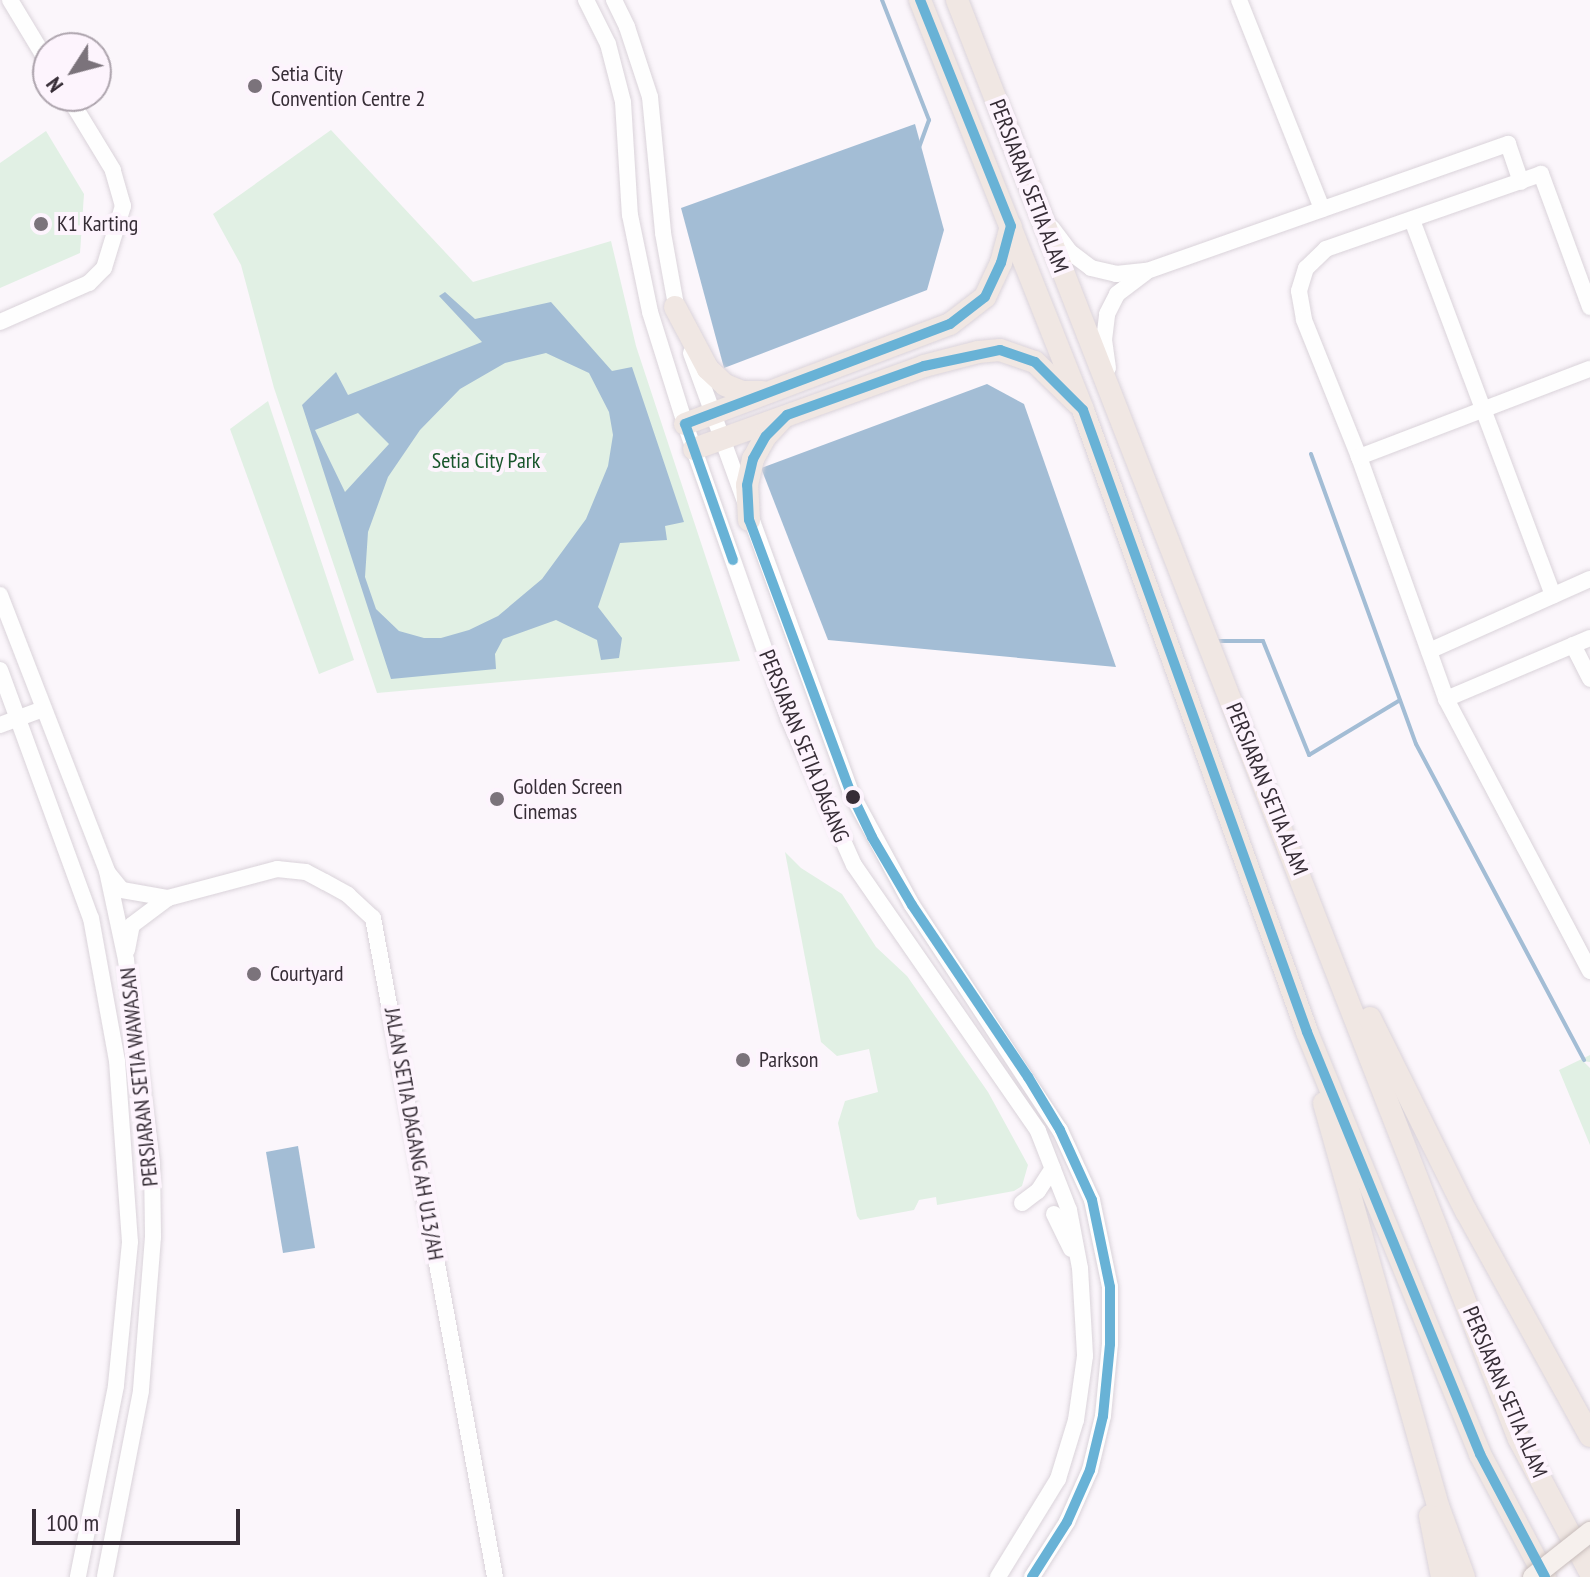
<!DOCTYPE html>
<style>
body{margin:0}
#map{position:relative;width:1590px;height:1577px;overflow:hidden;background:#fbf6fb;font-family:"PT Sans Narrow",sans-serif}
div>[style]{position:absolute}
.green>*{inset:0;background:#e1f0e4}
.water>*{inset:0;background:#a3bdd5}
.stream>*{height:4px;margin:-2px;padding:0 2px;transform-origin:2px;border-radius:2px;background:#a3bdd5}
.roads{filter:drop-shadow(0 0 2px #dad3da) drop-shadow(0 0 2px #dad3da)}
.minor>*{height:16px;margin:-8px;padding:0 8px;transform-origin:8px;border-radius:8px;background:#fefefe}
.highway>*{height:22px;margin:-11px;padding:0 11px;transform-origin:11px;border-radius:11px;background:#f0e7e3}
.bridges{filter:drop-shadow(0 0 2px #c7bcba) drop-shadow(0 0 2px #c7bcba)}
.major-bridge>*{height:20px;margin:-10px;padding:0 10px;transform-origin:10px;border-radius:10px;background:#f6f0ed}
.bus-1>*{height:10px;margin:-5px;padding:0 5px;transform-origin:5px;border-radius:5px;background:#68b2d6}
.dots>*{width:22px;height:22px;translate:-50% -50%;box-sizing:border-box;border:4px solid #fdf4fd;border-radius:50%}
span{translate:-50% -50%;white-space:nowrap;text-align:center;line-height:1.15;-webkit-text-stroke:8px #fdf4fd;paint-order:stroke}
.poi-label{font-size:22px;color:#362d36}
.left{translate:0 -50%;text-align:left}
.street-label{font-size:22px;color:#362d36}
.park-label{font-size:22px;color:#17552a}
.north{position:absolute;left:32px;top:32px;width:80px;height:80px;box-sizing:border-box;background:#fdf4fd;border:2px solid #ada4ad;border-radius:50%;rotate:234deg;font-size:22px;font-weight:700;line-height:32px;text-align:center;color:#362d36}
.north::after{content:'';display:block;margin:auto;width:28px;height:36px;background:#7b737b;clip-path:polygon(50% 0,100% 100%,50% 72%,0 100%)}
.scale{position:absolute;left:32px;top:1509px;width:208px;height:36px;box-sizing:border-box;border:4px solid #362d36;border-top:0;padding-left:10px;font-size:24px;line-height:28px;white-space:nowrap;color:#362d36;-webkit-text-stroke:6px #fdf4fd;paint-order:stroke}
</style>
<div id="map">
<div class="green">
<div style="clip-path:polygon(331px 130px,473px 282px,611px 241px,636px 346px,740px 661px,377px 693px,274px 388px,241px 265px,213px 214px)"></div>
<div style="clip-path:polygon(46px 131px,84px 194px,80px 253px,0 288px,0 163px)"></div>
<div style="clip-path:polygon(268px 401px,354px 660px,319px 674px,230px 429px)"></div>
<div style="clip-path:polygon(785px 852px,801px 868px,842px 894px,876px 947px,907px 976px,988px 1092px,1028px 1165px,1022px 1186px,1014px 1191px,937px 1205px,936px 1197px,919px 1200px,914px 1210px,860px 1220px,857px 1216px,838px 1123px,845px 1101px,878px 1092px,869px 1049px,837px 1056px,821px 1042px)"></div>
<div style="clip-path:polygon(1590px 1055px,1590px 1062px,1583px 1061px,1590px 1068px,1590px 1145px,1559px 1070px)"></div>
</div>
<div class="water">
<div style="clip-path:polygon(915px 124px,944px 230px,927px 290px,724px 368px,681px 208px)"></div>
<div style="clip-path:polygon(evenodd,445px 292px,475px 319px,551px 302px,612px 371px,632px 367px,684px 522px,665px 526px,667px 540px,620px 543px,598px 607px,622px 638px,619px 658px,601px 660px,597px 640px,556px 620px,503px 639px,495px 654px,496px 669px,391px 679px,302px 405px,336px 372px,348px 395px,482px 342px,439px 296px,445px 292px,546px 353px,589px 373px,609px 412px,613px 435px,608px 466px,586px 519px,542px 579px,498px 616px,469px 630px,441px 638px,424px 638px,399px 631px,376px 609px,365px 577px,368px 532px,388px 477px,420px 430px,460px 389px,505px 363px,546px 353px,445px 292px,358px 413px,389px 444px,345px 492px,315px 430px,358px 413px)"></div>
<div style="clip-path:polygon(987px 384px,1024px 404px,1116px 667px,828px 640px,761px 468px)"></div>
<div style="clip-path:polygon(298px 1146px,315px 1248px,283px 1253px,266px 1152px)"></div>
</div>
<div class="stream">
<div style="left:882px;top:0;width:129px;rotate:68.6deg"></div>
<div style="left:929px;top:120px;width:29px;rotate:110deg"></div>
<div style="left:1311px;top:454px;width:308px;rotate:70.1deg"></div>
<div style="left:1416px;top:744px;width:358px;rotate:62deg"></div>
<div style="left:1218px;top:641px;width:45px"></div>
<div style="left:1263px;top:641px;width:123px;rotate:68deg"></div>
<div style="left:1309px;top:755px;width:106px;rotate:-31.1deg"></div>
</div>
<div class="roads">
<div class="minor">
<div style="left:10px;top:0;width:74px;rotate:58.9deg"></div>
<div style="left:586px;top:0;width:49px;rotate:63.4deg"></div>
<div style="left:608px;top:44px;width:60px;rotate:75.5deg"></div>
<div style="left:623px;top:102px;width:113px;rotate:86.5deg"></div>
<div style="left:630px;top:215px;width:99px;rotate:78.3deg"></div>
<div style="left:650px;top:312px;width:117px;rotate:72.6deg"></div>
<div style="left:685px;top:424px;width:311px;rotate:70.6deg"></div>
<div style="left:788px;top:717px;width:162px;rotate:66deg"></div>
<div style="left:854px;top:865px;width:323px;rotate:55.3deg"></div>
<div style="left:1038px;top:1131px;width:85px;rotate:68.6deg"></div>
<div style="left:1069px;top:1210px;width:59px;rotate:79.3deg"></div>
<div style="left:1080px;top:1268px;width:88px;rotate:86.7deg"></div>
<div style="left:1085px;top:1356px;width:65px;rotate:98deg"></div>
<div style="left:1076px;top:1420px;width:62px;rotate:107deg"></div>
<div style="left:1058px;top:1479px;width:115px;rotate:121.5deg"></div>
<div style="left:614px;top:0;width:30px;rotate:64deg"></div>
<div style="left:627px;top:27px;width:74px;rotate:71.8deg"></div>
<div style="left:650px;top:97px;width:137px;rotate:84.5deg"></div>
<div style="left:663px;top:233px;width:84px;rotate:79.8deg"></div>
<div style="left:1239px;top:0;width:225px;rotate:68.3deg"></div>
<div style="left:1412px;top:220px;width:401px;rotate:69.4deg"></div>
<div style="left:1052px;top:228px;width:30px;rotate:53deg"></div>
<div style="left:1070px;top:252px;width:26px;rotate:37deg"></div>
<div style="left:1091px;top:268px;width:26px;rotate:13deg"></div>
<div style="left:1116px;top:274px;width:31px;rotate:-6deg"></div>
<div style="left:1147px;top:271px;width:383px;rotate:-19.4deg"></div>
<div style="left:1508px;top:144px;width:40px;rotate:71.1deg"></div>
<div style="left:1590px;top:307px;width:142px;rotate:-110.2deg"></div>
<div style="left:1541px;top:174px;width:228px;rotate:160.8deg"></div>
<div style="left:1326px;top:249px;width:28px;rotate:136deg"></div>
<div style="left:1306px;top:268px;width:24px;rotate:107deg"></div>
<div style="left:1299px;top:291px;width:29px;rotate:80deg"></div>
<div style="left:1304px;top:320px;width:148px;rotate:68.1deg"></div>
<div style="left:1359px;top:457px;width:257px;rotate:70.2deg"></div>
<div style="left:1446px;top:699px;width:308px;rotate:62.1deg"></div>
<div style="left:0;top:322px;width:97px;rotate:-23.7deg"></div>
<div style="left:89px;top:283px;width:21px;rotate:-45deg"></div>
<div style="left:104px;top:268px;width:65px;rotate:-73deg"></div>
<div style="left:123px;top:206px;width:37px;rotate:-106deg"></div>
<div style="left:113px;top:170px;width:87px;rotate:-121.3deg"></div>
<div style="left:691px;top:353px;width:466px;rotate:70deg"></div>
<div style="left:850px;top:791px;width:130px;rotate:61.5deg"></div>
<div style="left:912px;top:905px;width:269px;rotate:56.7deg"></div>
<div style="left:1060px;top:1130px;width:77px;rotate:65.4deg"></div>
<div style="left:1092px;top:1200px;width:89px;rotate:78.3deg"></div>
<div style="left:1110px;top:1287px;width:57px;rotate:90deg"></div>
<div style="left:1110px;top:1344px;width:72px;rotate:95.6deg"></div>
<div style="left:1103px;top:1416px;width:56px;rotate:103.5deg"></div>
<div style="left:1090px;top:1470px;width:57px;rotate:113.9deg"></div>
<div style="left:1067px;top:1522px;width:65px;rotate:122.5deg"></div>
<div style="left:1108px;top:368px;width:28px;rotate:-98deg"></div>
<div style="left:1104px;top:340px;width:26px;rotate:-83deg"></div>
<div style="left:1107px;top:314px;width:22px;rotate:-63deg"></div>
<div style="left:1117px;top:294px;width:36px;rotate:-37deg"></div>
<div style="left:1359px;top:457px;width:247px;rotate:-20.9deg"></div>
<div style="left:0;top:595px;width:296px;rotate:68.8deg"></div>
<div style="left:107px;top:871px;width:91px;rotate:77.9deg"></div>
<div style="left:126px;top:960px;width:206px;rotate:82.7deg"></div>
<div style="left:152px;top:1164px;width:73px;rotate:89.2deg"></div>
<div style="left:153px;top:1237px;width:154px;rotate:94.5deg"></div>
<div style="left:141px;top:1391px;width:189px;rotate:101deg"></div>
<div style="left:1573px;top:645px;width:38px;rotate:63deg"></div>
<div style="left:1429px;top:651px;width:176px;rotate:-24.1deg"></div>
<div style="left:0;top:670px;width:264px;rotate:69.9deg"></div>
<div style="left:91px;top:918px;width:145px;rotate:79.7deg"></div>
<div style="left:117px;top:1061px;width:181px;rotate:85.9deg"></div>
<div style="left:130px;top:1242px;width:145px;rotate:95.6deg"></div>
<div style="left:116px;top:1386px;width:195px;rotate:101.3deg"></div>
<div style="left:1446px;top:699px;width:156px;rotate:-23deg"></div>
<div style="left:0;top:725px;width:46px;rotate:-20.4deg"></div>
<div style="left:108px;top:873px;width:22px;rotate:51deg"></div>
<div style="left:122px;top:890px;width:47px;rotate:9.9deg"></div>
<div style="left:127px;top:950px;width:25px;rotate:-79deg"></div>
<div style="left:132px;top:925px;width:45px;rotate:-36.9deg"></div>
<div style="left:168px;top:898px;width:113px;rotate:-14.9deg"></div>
<div style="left:277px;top:869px;width:29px;rotate:6deg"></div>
<div style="left:306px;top:872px;width:21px;rotate:28deg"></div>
<div style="left:325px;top:882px;width:26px;rotate:29deg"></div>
<div style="left:348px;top:895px;width:34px;rotate:43deg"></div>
<div style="left:373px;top:918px;width:670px;rotate:79.51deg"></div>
<div style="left:1022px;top:1203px;width:20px;rotate:-37deg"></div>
<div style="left:1038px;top:1191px;width:27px;rotate:-57deg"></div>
<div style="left:1054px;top:1214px;width:39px;rotate:64deg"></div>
</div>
<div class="highway">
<div style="left:920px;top:0;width:441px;rotate:68.3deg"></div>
<div style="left:1083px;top:410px;width:661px;rotate:70.19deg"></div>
<div style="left:1307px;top:1032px;width:456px;rotate:67.7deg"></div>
<div style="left:1480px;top:1454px;width:139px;rotate:62.1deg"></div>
<div style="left:957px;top:0;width:1545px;rotate:68.67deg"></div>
<div style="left:1519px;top:1439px;width:151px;rotate:61.9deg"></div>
<div style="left:675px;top:307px;width:70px;rotate:62deg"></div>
<div style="left:708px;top:369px;width:23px;rotate:43deg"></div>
<div style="left:725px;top:385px;width:18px;rotate:22deg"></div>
<div style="left:742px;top:392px;width:20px"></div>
<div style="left:685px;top:424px;width:283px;rotate:-20.7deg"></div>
<div style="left:950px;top:324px;width:44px;rotate:-37.6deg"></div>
<div style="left:985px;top:297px;width:38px;rotate:-65deg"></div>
<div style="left:1001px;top:263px;width:38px;rotate:-75deg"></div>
<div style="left:694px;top:449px;width:245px;rotate:-19.8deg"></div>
<div style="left:924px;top:366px;width:56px;rotate:-14.5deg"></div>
<div style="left:978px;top:352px;width:22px;rotate:-5deg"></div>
<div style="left:1000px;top:350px;width:37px;rotate:19deg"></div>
<div style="left:1035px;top:362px;width:59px;rotate:44.3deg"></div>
<div style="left:749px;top:520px;width:35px;rotate:-93deg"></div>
<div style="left:747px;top:485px;width:27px;rotate:-77deg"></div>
<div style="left:753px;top:459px;width:26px;rotate:-61deg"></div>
<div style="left:766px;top:436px;width:25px;rotate:-47deg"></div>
<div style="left:1370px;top:1018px;width:216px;rotate:63.6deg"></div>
<div style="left:1466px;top:1211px;width:257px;rotate:61.1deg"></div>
<div style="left:1324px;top:1103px;width:419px;rotate:74.2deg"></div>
<div style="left:1438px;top:1506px;width:76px;rotate:69.9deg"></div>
<div style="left:1430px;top:1516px;width:62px;rotate:78.9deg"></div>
</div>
</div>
<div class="bridges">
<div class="major-bridge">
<div style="left:1533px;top:1577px;width:73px;rotate:-38.3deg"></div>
</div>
</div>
<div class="bus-1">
<div style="left:733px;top:560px;width:144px;rotate:-109.4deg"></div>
<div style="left:685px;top:424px;width:283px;rotate:-20.7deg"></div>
<div style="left:950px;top:324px;width:44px;rotate:-37.6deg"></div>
<div style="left:985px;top:297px;width:38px;rotate:-65deg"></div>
<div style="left:1001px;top:263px;width:38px;rotate:-75deg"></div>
<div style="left:1011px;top:226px;width:244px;rotate:-111.9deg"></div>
<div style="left:1032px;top:1577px;width:65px;rotate:-57.5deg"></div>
<div style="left:1067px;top:1522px;width:57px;rotate:-66.1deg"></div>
<div style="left:1090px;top:1470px;width:56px;rotate:-76.5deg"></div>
<div style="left:1103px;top:1416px;width:72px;rotate:-84.4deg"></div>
<div style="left:1110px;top:1344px;width:57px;rotate:-90deg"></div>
<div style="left:1110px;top:1287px;width:89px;rotate:-101.7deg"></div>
<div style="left:1092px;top:1200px;width:77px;rotate:-114.6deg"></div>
<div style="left:1060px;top:1130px;width:62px;rotate:-121.1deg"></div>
<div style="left:1028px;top:1077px;width:207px;rotate:-124deg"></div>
<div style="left:912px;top:905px;width:79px;rotate:-120.5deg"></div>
<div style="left:872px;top:837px;width:51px;rotate:-115.6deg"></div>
<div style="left:850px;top:791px;width:289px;rotate:-110.4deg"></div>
<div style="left:749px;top:520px;width:35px;rotate:-93deg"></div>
<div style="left:747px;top:485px;width:27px;rotate:-77deg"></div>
<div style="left:753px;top:459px;width:26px;rotate:-61deg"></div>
<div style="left:766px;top:436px;width:30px;rotate:-45deg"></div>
<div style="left:787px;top:415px;width:145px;rotate:-19.7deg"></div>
<div style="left:924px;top:366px;width:78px;rotate:-11.9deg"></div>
<div style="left:1000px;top:350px;width:37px;rotate:19deg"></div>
<div style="left:1035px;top:362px;width:68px;rotate:45deg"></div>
<div style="left:1083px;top:410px;width:661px;rotate:70.19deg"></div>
<div style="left:1307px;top:1032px;width:456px;rotate:67.7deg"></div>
<div style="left:1480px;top:1454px;width:139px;rotate:62.1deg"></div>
</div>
<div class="dots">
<div style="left:255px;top:86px;background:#7b737b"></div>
<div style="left:41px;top:224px;background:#7b737b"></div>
<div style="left:853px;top:797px;background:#362d36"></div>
<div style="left:497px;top:799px;background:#7b737b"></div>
<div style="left:254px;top:974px;background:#7b737b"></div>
<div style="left:743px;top:1060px;background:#7b737b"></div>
</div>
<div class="poi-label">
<span class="left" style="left:271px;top:86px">Setia City<br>Convention Centre 2</span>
<span class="left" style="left:57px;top:224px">K1 Karting</span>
<span class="left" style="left:513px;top:799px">Golden Screen<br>Cinemas</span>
<span class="left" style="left:270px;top:974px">Courtyard</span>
<span class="left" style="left:759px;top:1060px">Parkson</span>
</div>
<div class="street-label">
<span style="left:1029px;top:186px;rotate:69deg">PERSIARAN SETIA ALAM</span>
<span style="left:804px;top:746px;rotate:68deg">PERSIARAN SETIA DAGANG</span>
<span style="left:1267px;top:789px;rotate:68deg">PERSIARAN SETIA ALAM</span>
<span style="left:139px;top:1077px;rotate:-96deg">PERSIARAN SETIA WAWASAN</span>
<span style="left:414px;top:1134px;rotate:80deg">JALAN SETIA DAGANG AH U13/AH</span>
<span style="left:1505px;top:1392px;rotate:67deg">PERSIARAN SETIA ALAM</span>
</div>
<div class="park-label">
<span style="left:486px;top:461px">Setia City Park</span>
</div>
<div class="north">N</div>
<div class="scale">100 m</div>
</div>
